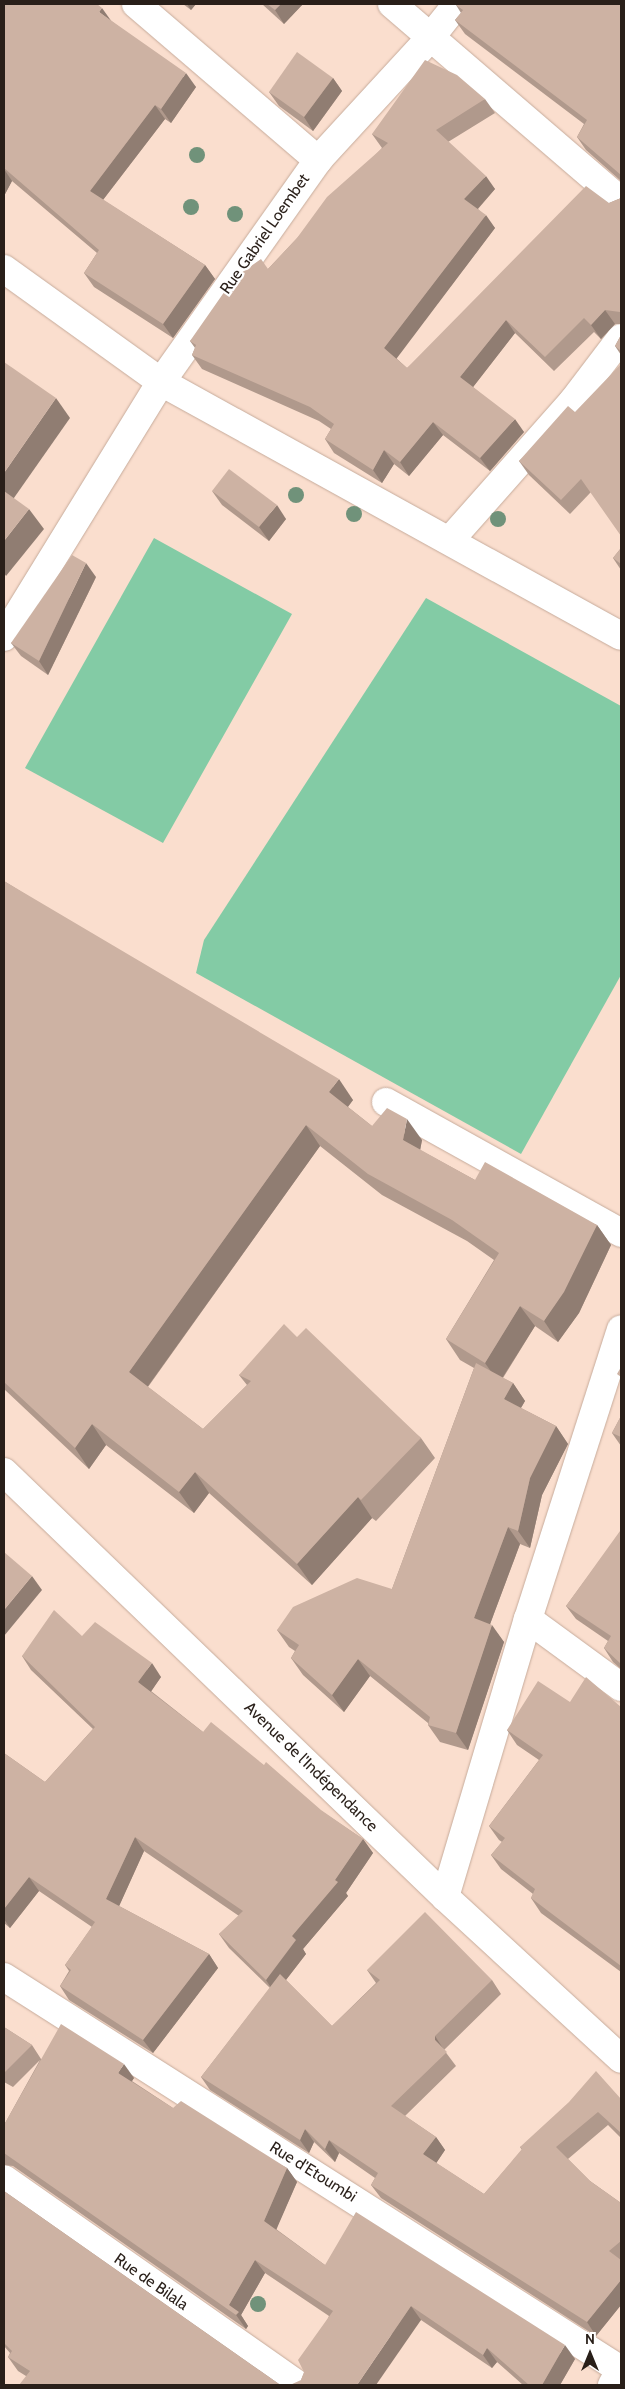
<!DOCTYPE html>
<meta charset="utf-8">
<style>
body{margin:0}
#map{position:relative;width:625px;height:2389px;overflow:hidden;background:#fadece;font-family:Cabin,sans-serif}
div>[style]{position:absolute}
.green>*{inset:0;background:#83cba5}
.roads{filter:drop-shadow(0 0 1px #c6ab9b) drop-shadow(0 0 1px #c6ab9b)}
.street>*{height:28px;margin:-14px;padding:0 14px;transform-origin:14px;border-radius:14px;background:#fff}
.secondary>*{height:28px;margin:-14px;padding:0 14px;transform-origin:14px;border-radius:14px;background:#fff}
.trees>*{width:16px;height:16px;margin:-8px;border-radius:50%;background:#70927a}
.wall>*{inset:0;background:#b0998c}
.shaded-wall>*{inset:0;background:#907d72}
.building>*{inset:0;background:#cdb2a3}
span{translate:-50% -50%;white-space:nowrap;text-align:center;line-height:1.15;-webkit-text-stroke:4.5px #fff;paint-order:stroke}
.street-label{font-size:16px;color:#291f19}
.frame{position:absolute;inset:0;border:5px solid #291f19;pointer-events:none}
.north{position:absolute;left:565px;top:2329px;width:50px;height:50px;-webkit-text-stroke:4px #fff;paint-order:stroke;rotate:0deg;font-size:14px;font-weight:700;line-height:20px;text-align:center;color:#291f19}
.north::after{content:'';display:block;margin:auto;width:18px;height:22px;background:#291f19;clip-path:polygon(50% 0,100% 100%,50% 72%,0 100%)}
</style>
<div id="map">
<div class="green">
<div style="clip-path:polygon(154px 538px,292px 614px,163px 843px,25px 768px)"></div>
<div style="clip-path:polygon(426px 598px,621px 706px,621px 975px,521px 1154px,196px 973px,204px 940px)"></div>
</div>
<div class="roads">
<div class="street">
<div style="left:136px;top:4px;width:240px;rotate:40.6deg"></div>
<div style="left:392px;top:4px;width:302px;rotate:40.7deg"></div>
<div style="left:4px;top:269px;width:193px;rotate:35.7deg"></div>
<div style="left:161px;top:382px;width:525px;rotate:28.91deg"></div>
<div style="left:450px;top:540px;width:186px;rotate:-48.5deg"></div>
<div style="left:573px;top:401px;width:79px;rotate:-52.7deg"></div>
<div style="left:4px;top:637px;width:299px;rotate:-58.4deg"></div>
<div style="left:161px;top:382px;width:272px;rotate:-54.7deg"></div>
<div style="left:318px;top:160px;width:166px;rotate:-47.4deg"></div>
<div style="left:430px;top:38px;width:43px;rotate:-51.5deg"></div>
<div style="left:386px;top:1102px;width:269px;rotate:29.1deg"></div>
<div style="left:528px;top:1619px;width:115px;rotate:36.2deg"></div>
<div style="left:445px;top:1897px;width:290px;rotate:-73.4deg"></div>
<div style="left:528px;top:1619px;width:304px;rotate:-72.2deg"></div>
<div style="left:4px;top:1977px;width:732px;rotate:32.5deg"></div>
<div style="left:4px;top:2179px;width:359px;rotate:35deg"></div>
</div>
<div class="secondary">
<div style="left:4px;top:1472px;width:612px;rotate:43.94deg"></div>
<div style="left:445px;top:1897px;width:239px;rotate:42.6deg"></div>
<div style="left:612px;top:2385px;width:18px;rotate:-61deg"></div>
</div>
</div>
<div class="trees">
<div style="left:197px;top:155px"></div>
<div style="left:191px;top:207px"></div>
<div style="left:235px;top:214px"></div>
<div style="left:296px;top:495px"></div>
<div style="left:354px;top:514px"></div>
<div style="left:498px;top:519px"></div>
<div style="left:258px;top:2304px"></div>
</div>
<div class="wall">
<div style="clip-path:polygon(4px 4px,110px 20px,196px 87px,171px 123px,165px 119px,103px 200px,205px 265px,215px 279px,173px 338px,94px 287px,84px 273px,97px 253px,12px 181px,4px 196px)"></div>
<div style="clip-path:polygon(183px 4px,196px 4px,191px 10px)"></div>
<div style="clip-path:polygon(262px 4px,303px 4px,284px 24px)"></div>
<div style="clip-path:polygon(621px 4px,621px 181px,586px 150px,577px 137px,584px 124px,465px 34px,455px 20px,461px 13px,456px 5px)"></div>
<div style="clip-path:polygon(333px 78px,342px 91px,313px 131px,279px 106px,269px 92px)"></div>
<div style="clip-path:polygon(485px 99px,495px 113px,448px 142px,495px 189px,478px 209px,495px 228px,396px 358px,407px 368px,609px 203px,621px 198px,621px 324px,615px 324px,601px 339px,594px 332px,554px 371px,515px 333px,473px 387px,524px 432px,490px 471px,443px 435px,409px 476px,394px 464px,382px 483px,334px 453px,325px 439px,331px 429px,319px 421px,202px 369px,192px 355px,195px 348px,190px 341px,268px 269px,382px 148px,372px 134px)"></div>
<div style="clip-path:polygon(621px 335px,621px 355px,615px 346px)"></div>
<div style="clip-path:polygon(575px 412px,591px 492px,570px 514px,529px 475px,519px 461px)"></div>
<div style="clip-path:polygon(212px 491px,286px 519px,269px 541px,222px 505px)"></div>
<div style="clip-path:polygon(621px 548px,621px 570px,613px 558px)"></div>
<div style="clip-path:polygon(96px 577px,48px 675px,21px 656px,11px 643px)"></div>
<div style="clip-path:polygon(4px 881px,353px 1100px,348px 1107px,372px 1126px,422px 1140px,420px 1150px,475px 1180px,597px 1225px,611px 1245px,579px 1313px,558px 1342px,535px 1326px,503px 1378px,513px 1383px,525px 1401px,521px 1408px,556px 1426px,568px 1444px,542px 1495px,530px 1548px,520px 1544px,490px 1624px,504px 1642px,468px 1750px,440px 1742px,428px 1725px,428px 1723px,370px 1676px,344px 1712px,303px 1675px,291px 1658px,295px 1651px,289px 1647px,277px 1630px,392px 1589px,474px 1368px,460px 1360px,446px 1339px,494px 1260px,467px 1241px,382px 1195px,320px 1146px,148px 1387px,203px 1429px,247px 1385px,239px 1375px,297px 1337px,421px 1438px,435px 1458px,376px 1521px,372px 1518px,312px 1585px,209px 1493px,194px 1513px,106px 1445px,89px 1469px,4px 1389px)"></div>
<div style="clip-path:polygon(621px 1416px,621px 1446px,612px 1433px)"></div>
<div style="clip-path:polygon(621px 1532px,621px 1669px,613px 1662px,604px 1648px,608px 1641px,576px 1619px,566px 1606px)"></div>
<div style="clip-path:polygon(82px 1636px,161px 1677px,151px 1691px,203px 1732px,363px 1839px,373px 1853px,346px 1893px,348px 1896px,303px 1949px,306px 1954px,286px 1980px,332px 2026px,376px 1983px,367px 1970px,492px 1980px,501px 1994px,444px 2050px,456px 2066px,405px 2116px,436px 2137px,445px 2150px,436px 2163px,484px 2194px,522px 2150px,520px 2147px,621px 2099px,621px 2138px,608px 2125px,568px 2159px,590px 2181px,621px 2203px,621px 2305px,596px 2336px,381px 2198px,371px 2185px,375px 2178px,339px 2153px,335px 2162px,314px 2142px,309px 2153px,210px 2090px,201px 2077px,270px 1988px,229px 1948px,219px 1934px,239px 1916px,144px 1851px,119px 1906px,209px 1954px,218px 1968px,153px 2053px,69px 2000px,60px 1986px,69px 1971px,65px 1965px,92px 1927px,39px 1891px,10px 1928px,4px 1923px,4px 1753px,45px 1782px,93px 1729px,31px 1670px,22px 1656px)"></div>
<div style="clip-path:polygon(570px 1702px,621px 1707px,621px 1972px,541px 1913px,531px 1898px,533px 1894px,501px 1869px,491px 1855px,502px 1842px,499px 1840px,489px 1826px,539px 1760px,517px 1745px,507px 1730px)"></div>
<div style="clip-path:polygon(4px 2027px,32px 2045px,41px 2059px,134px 2078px,132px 2081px,173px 2108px,287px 2168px,297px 2182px,276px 2229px,325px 2265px,575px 2359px,560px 2385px,523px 2385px,497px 2362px,492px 2368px,421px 2320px,301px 2380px,329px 2316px,265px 2273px,241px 2315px,248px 2326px,246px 2329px,13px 2166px,4px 2165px,4px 2125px,40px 2060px,13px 2087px,4px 2082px)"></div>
<div style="clip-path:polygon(4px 2191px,279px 2384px,26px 2376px,18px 2371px,8px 2357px,10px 2353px,4px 2346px)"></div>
</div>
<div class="shaded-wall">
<div style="clip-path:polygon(187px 4px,196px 4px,191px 10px)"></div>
<div style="clip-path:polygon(281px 4px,303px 4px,284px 24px,275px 10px)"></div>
<div style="clip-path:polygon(102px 8px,112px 22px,99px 12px)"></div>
<div style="clip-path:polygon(186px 73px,196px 87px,171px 123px,161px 109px)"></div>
<div style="clip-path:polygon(333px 78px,342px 91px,313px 131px,304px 117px)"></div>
<div style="clip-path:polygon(155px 105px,165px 119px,99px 205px,90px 191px)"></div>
<div style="clip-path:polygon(4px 169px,12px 181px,4px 196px)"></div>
<div style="clip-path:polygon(486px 176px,495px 189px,474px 213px,464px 199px)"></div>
<div style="clip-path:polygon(486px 215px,495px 228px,394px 362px,384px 348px)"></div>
<div style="clip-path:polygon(205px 265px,215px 279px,173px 338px,163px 324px)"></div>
<div style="clip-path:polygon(605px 310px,615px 324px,601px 339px,591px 325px)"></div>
<div style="clip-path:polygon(506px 320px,515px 333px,470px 391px,460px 377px)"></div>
<div style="clip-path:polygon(56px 398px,70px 418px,9px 505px,4px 497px,4px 473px)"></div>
<div style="clip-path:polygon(515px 419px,524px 432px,490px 471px,480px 458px)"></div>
<div style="clip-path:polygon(433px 422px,443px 435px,409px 476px,400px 462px)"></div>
<div style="clip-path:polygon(384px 450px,394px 464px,382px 483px,373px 470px)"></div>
<div style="clip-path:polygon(277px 505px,286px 519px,269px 541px,259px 527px)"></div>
<div style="clip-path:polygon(29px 509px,44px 529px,6px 576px,4px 573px,4px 541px)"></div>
<div style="clip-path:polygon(86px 563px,96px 577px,48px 675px,39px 661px)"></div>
<div style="clip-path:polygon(339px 1079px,353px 1100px,343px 1113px,329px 1092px)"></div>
<div style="clip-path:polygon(407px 1119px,422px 1140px,418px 1161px,403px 1140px)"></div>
<div style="clip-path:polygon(306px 1125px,320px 1146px,143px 1393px,129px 1372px)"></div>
<div style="clip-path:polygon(597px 1225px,611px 1245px,579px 1313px,558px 1342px,544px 1321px)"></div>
<div style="clip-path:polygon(520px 1306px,535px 1326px,499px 1383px,485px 1363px)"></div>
<div style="clip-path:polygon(513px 1383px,525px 1401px,516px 1416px,504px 1399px)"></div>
<div style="clip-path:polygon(92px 1424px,106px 1445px,89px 1469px,75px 1448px)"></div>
<div style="clip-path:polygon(556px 1426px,568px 1444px,542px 1495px,530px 1548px,518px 1531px,530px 1478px)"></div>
<div style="clip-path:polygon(195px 1472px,209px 1493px,194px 1513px,179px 1492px)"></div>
<div style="clip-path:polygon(358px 1497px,372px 1518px,312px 1585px,297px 1564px)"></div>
<div style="clip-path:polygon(508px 1527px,520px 1544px,486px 1635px,474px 1618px)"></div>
<div style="clip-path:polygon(32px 1576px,42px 1590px,4px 1636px,4px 1610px)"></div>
<div style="clip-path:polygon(492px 1625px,504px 1642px,468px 1750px,456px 1733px)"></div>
<div style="clip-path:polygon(358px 1659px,370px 1676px,344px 1712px,332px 1695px)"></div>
<div style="clip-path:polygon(152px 1663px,161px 1677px,148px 1696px,138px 1682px)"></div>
<div style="clip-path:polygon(135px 1837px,144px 1851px,116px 1913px,106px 1899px)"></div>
<div style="clip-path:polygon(363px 1839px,373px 1853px,346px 1893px,348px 1896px,303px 1949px,306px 1954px,275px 1994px,266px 1980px,292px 1936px,335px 1880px)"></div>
<div style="clip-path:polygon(29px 1877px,39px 1891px,10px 1928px,4px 1919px,4px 1909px)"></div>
<div style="clip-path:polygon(209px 1954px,218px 1968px,153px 2053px,143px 2040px)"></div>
<div style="clip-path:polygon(435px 2036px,444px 2050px,435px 2040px)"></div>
<div style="clip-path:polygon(124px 2064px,134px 2078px,128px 2087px,118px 2073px)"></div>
<div style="clip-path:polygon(305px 2129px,314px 2142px,309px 2153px,300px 2140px)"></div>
<div style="clip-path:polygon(436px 2137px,445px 2150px,433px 2168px,423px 2154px)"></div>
<div style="clip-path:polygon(329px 2140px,339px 2153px,335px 2162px,325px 2149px)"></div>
<div style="clip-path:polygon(287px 2168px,297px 2182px,274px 2235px,264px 2221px)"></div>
<div style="clip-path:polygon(255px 2260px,265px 2273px,241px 2315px,248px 2326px,246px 2329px,229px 2305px)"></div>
<div style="clip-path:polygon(621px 2280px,621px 2305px,596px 2336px,587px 2322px)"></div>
<div style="clip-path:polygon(411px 2306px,421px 2320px,376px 2385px,357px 2385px)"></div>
<div style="clip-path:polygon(565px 2345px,575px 2359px,560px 2385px,542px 2385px)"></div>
<div style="clip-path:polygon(487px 2348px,497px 2362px,492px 2368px,483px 2355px)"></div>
</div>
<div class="building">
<div style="clip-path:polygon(4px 4px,97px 4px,102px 8px,99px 12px,186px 73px,161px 109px,155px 105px,90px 191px,205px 265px,163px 324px,84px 273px,99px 250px,4px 168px)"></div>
<div style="clip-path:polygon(267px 4px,281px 4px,275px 10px)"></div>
<div style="clip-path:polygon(456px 4px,621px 4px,621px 175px,577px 137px,587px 120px,455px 20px,463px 10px,456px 5px)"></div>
<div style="clip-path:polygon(297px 52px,333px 78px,304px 117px,269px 92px)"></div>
<div style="clip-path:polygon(425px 60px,457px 75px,485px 99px,436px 130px,486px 176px,464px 199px,486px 215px,384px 348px,407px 368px,586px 186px,609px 203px,621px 198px,621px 314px,620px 312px,605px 310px,591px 325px,584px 318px,545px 357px,506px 320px,460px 377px,515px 419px,480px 458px,433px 422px,400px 462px,384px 450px,373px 470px,325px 439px,334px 424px,310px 407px,192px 355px,196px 345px,190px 341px,234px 278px,261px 259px,268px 269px,297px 238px,327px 197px,388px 143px,372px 134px)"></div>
<div style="clip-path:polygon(621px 335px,621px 351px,615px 346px)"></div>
<div style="clip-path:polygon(4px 362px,56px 398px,4px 473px)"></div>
<div style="clip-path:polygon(621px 364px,621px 536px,581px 479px,561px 500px,519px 461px,568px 406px,575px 412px)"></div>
<div style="clip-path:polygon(229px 469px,277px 505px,259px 527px,212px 491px)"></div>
<div style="clip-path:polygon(4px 491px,29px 509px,4px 541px)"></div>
<div style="clip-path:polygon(621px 548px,621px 564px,613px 558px)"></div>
<div style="clip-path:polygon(72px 555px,86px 563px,39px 661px,11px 643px)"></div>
<div style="clip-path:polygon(4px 881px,339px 1079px,329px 1092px,372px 1126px,387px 1108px,407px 1119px,403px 1140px,475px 1180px,485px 1162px,597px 1225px,564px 1292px,544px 1321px,520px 1306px,485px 1363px,446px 1339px,499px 1253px,452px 1220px,368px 1174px,306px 1125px,129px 1372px,203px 1429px,251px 1381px,239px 1375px,284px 1324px,297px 1337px,306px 1328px,421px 1438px,361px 1500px,358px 1497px,297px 1564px,195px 1472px,179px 1492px,92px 1424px,75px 1448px,4px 1382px)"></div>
<div style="clip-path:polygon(476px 1363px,513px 1383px,504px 1399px,556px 1426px,530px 1478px,518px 1531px,508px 1527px,474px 1618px,492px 1625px,456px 1733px,428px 1725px,430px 1717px,358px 1659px,332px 1695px,291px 1658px,299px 1645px,277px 1630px,293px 1607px,357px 1578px,392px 1589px)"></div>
<div style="clip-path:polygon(621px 1367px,621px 1377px,617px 1374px)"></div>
<div style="clip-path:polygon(621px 1416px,621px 1437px,612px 1433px)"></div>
<div style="clip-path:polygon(620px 1531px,621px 1532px,621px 1664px,604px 1648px,611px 1636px,566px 1606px)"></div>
<div style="clip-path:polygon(4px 1552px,32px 1576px,4px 1610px)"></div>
<div style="clip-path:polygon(54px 1610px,82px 1636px,95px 1622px,152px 1663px,138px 1682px,203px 1732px,211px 1722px,264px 1765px,266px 1762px,321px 1810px,363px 1839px,335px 1880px,338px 1882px,292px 1936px,296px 1940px,266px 1980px,219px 1934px,243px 1911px,135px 1837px,106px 1899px,209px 1954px,143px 2040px,60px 1986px,71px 1970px,65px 1965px,95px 1922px,29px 1877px,4px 1909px,4px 1753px,45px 1782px,95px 1727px,22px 1656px)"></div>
<div style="clip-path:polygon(586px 1677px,621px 1707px,621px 1966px,531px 1898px,535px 1889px,491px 1855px,505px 1838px,489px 1826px,543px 1755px,507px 1730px,538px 1681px,570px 1702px)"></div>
<div style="clip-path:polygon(425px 1912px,492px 1980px,435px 2036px,435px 2040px,447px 2052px,391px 2106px,436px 2137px,423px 2154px,484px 2194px,522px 2149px,520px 2147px,569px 2102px,596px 2071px,621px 2099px,621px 2133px,598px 2112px,556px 2147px,590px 2181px,621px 2203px,621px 2241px,609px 2251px,621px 2260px,621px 2280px,587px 2322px,371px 2185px,378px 2173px,329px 2140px,325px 2149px,305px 2129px,300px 2140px,201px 2077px,280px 1974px,332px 2026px,380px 1980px,367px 1970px)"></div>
<div style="clip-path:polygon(61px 2024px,124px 2064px,118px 2073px,173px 2108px,181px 2101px,287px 2168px,264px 2221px,325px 2265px,356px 2212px,565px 2345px,542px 2385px,529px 2385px,487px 2348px,483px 2355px,411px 2306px,357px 2385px,290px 2385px,301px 2380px,304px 2372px,298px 2360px,333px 2311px,255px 2260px,229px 2305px,239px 2312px,236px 2315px,4px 2153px,4px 2125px)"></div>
<div style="clip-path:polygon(4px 2027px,32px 2045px,4px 2073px)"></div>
<div style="clip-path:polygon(4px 2191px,279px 2384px,283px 2385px,19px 2385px,30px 2371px,8px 2357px,12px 2351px,4px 2343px)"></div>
</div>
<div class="street-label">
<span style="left:265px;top:234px;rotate:-55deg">Rue Gabriel Loembet</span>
<span style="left:311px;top:1767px;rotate:44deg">Avenue de l'Indépendance</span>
<span style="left:313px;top:2172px;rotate:32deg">Rue d'Etoumbi</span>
<span style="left:151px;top:2282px;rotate:35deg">Rue de Bilala</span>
</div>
<div class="frame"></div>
<div class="north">N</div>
</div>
